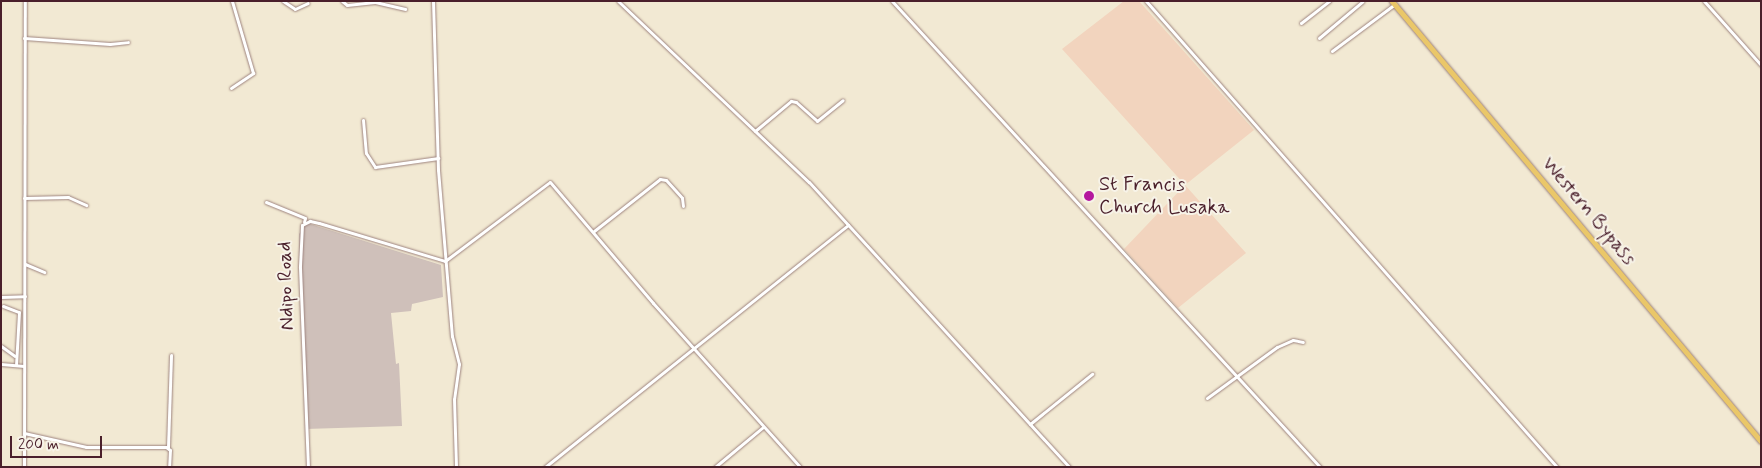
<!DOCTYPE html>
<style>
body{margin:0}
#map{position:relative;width:1762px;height:468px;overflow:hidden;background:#f2e9d3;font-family:Mynerve,sans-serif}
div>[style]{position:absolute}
.built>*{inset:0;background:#f2d4be}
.industrial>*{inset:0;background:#cfc0ba}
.roads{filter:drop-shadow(0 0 1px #9e847f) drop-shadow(0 0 1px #9e847f)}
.minor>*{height:3px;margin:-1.5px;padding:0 1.5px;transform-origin:1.5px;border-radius:1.5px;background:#fff}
.major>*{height:4.5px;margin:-2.25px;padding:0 2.25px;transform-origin:2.25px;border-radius:2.25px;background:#eac769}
.dots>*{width:14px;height:14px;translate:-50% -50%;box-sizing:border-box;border:2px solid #f7f3e8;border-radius:50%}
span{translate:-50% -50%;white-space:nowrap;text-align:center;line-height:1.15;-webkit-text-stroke:4px #f7f3e8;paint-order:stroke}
.poi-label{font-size:20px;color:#4a1f2b}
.left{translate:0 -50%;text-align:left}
.street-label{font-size:20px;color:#4a1f2b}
.frame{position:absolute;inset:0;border:2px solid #4a1f2b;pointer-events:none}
.scale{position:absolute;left:10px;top:436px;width:92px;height:22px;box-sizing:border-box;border:2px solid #4a1f2b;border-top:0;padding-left:6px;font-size:15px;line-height:18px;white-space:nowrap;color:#4a1f2b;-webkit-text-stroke:4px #f7f3e8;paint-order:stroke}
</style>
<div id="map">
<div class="built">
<div style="clip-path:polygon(1124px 1px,1139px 1px,1254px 130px,1185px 185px,1246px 253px,1178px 308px,1124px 249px,1185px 185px,1062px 49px)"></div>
</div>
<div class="industrial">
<div style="clip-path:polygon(307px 223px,441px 265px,443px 297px,412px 304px,411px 311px,391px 313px,396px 364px,399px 363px,402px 426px,306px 429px,299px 234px)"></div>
</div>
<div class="roads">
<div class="minor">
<div style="left:283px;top:1px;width:14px;rotate:34deg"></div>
<div style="left:295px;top:9px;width:14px;rotate:-25deg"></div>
<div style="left:342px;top:1px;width:6px;rotate:39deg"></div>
<div style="left:347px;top:5px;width:28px;rotate:-6deg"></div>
<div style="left:375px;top:2px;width:31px;rotate:13deg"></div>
<div style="left:433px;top:1px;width:169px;rotate:88.3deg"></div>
<div style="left:438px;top:170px;width:167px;rotate:85.2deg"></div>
<div style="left:452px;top:336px;width:29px;rotate:76deg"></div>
<div style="left:459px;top:364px;width:35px;rotate:98deg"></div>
<div style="left:454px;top:399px;width:68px;rotate:88.3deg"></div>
<div style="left:618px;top:1px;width:263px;rotate:43.5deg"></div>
<div style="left:809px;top:182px;width:386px;rotate:47.6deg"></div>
<div style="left:892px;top:1px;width:633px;rotate:47.43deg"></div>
<div style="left:1146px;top:1px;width:621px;rotate:48.59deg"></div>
<div style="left:1704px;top:1px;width:86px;rotate:48.3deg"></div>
<div style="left:1301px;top:23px;width:36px;rotate:-38deg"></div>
<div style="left:24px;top:38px;width:86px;rotate:4deg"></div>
<div style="left:110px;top:44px;width:18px;rotate:-6deg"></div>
<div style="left:1319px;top:38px;width:57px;rotate:-40.1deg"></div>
<div style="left:1332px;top:51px;width:79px;rotate:-36.7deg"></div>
<div style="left:231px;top:88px;width:27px;rotate:-34deg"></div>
<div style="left:253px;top:73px;width:75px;rotate:-106.3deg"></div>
<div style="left:363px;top:120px;width:33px;rotate:85deg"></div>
<div style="left:366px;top:153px;width:17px;rotate:57deg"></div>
<div style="left:375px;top:167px;width:64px;rotate:-8.1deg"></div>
<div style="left:755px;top:131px;width:47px;rotate:-39.8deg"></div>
<div style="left:791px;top:101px;width:5px;rotate:11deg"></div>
<div style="left:796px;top:102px;width:28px;rotate:42deg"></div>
<div style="left:817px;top:121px;width:33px;rotate:-39deg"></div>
<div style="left:24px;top:198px;width:44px;rotate:-1.3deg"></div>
<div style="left:68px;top:197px;width:20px;rotate:24deg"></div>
<div style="left:266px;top:202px;width:42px;rotate:22.3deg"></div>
<div style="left:305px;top:218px;width:4px;rotate:104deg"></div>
<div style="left:594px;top:231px;width:84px;rotate:-38.2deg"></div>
<div style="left:660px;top:179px;width:6px;rotate:9deg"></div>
<div style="left:666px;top:180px;width:24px;rotate:48deg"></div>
<div style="left:682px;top:198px;width:8px;rotate:83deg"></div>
<div style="left:25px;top:264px;width:21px;rotate:23deg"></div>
<div style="left:1px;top:297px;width:24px;rotate:-2deg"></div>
<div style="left:3px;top:306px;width:17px;rotate:21deg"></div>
<div style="left:19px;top:312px;width:53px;rotate:93.2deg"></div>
<div style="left:1px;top:346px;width:17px;rotate:36deg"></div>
<div style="left:1px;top:364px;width:23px;rotate:5deg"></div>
<div style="left:1207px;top:398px;width:87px;rotate:-36.1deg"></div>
<div style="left:1277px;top:347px;width:17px;rotate:-24deg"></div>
<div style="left:1293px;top:340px;width:10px;rotate:11deg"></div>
<div style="left:1030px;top:424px;width:80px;rotate:-38.9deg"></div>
<div style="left:24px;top:433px;width:64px;rotate:12.7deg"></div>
<div style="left:86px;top:447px;width:80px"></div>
<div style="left:166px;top:447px;width:5px;rotate:37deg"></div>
<div style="left:170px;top:450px;width:17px;rotate:93deg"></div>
<div style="left:168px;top:447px;width:92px;rotate:-88.1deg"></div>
<div style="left:24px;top:467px;width:466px;rotate:-89.9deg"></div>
<div style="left:308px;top:467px;width:201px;rotate:-92.3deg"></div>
<div style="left:300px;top:266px;width:41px;rotate:-87.2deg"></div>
<div style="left:302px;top:225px;width:9px;rotate:-27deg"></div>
<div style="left:310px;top:221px;width:9px;rotate:13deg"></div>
<div style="left:319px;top:223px;width:132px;rotate:16.8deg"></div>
<div style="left:445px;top:261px;width:131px;rotate:-37deg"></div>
<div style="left:550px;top:182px;width:159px;rotate:49.6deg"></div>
<div style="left:653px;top:303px;width:220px;rotate:48.1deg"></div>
<div style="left:545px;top:467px;width:388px;rotate:-38.6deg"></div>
<div style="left:715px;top:467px;width:62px;rotate:-39.8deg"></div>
</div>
<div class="major">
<div style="left:1392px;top:1px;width:574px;rotate:50.02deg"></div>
</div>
</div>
<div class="dots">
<div style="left:1089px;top:196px;background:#b5179e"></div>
</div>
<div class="poi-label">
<span class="left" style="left:1099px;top:196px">St Francis<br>Church Lusaka</span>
</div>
<div class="street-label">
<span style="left:1589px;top:211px;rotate:50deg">Western Bypass</span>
<span style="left:286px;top:286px;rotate:-92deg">Ndipo Road</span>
</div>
<div class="frame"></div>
<div class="scale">200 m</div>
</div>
